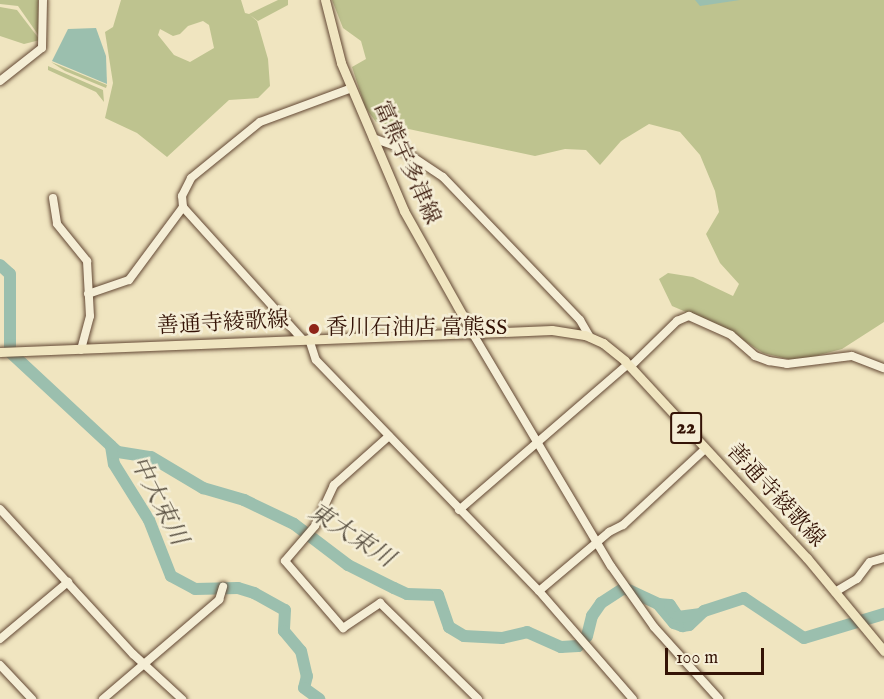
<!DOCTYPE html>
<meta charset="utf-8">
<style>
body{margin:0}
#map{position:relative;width:884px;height:699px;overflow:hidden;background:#f0e5c0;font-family:"IM FELL English","Noto Serif JP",serif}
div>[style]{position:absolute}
.green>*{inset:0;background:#bec38f}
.water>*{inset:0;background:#9bbfae}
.river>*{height:12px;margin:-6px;padding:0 6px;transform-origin:6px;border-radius:6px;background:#9bbfae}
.roads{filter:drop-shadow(0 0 2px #634834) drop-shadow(0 0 2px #634834)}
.minor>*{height:8px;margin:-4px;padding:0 4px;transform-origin:4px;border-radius:4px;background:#f5eed6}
.major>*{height:9px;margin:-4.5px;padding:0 4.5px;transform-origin:4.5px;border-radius:4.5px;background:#f0e5c0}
.dots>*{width:16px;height:16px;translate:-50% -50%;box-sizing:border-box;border:3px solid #f5eed6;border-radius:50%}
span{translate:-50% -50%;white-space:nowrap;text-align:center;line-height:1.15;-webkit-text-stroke:5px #f5eed6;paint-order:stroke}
.shield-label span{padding:2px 4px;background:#f5eed6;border:2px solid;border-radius:4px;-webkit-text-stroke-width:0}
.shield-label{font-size:21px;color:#341306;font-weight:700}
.street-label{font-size:22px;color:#341306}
.poi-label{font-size:22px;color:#341306}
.left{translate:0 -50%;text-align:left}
.water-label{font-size:24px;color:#584f41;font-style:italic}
.scale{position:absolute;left:665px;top:648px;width:99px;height:27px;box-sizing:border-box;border:3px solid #341306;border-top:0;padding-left:8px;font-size:18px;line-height:21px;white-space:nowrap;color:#341306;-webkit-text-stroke:4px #f5eed6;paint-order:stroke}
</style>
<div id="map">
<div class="green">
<div style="clip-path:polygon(0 0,38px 0,39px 36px,18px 6px,0 4px)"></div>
<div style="clip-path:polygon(evenodd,121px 0,241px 0,245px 13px,249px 14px,278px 0,288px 0,288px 5px,258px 21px,250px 15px,257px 21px,268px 59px,270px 86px,258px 98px,229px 100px,167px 157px,137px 133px,105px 118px,113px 83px,105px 32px,113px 27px,121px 0,203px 21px,209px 25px,214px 48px,190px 62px,174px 55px,158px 35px,160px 29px,173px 36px,180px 34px,188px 26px,203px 21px)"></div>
<div style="clip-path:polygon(332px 0,884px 0,884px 322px,842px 349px,796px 361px,763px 353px,726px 329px,672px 306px,659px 279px,668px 273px,693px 277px,733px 296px,739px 284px,720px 263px,706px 234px,719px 212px,715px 191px,700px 155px,680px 132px,649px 124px,621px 141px,600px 165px,586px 150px,565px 149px,535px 156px,376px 122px,365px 107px,352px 67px,366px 59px,361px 41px,343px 28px)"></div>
<div style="clip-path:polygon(0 7px,17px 10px,40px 40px,24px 44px,0 36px)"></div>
<div style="clip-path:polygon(51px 62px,107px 85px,106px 88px,65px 71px)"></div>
<div style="clip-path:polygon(48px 66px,103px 90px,104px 102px,96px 92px,48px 70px)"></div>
</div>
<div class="water">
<div style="clip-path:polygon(695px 0,740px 0,700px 6px)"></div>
<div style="clip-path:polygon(96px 28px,106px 56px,107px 84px,52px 61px,68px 29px)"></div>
</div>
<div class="river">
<div style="left:0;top:265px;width:13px;rotate:42deg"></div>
<div style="left:10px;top:274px;width:78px;rotate:90deg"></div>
<div style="left:10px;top:352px;width:138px;rotate:42.9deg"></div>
<div style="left:111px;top:446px;width:9px;rotate:41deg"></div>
<div style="left:118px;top:452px;width:33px;rotate:9deg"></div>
<div style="left:151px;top:457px;width:61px;rotate:30.8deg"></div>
<div style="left:203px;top:488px;width:43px;rotate:16.3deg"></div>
<div style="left:244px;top:500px;width:55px;rotate:25.6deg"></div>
<div style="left:294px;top:524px;width:68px;rotate:37.2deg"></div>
<div style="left:348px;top:565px;width:51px;rotate:26.6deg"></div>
<div style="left:394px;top:588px;width:14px;rotate:25deg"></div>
<div style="left:407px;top:594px;width:31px;rotate:2deg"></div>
<div style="left:438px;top:595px;width:34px;rotate:71deg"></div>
<div style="left:449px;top:627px;width:17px;rotate:31deg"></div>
<div style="left:464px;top:636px;width:38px;rotate:3deg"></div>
<div style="left:502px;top:638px;width:26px;rotate:-13deg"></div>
<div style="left:527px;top:632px;width:37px;rotate:24deg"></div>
<div style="left:561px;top:647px;width:17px;rotate:-3deg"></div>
<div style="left:578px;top:646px;width:13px;rotate:-48deg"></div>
<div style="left:587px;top:636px;width:21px;rotate:-76deg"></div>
<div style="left:592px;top:616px;width:16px;rotate:-55deg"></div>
<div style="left:601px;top:603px;width:27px;rotate:-33deg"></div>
<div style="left:624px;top:588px;width:38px;rotate:25deg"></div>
<div style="left:658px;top:604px;width:25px;rotate:50deg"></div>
<div style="left:674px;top:623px;width:9px;rotate:21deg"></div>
<div style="left:682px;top:626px;width:7px;rotate:-8deg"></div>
<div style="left:689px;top:625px;width:21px;rotate:-43deg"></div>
<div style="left:704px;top:611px;width:42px;rotate:-18deg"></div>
<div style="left:744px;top:598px;width:72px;rotate:33.7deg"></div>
<div style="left:804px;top:638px;width:84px;rotate:-16.7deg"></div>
<div style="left:111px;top:446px;width:18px;rotate:81deg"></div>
<div style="left:114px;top:464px;width:66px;rotate:58deg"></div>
<div style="left:149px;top:520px;width:60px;rotate:68.6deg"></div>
<div style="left:171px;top:576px;width:27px;rotate:28deg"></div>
<div style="left:195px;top:589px;width:43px;rotate:-1.3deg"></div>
<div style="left:238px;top:588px;width:17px;rotate:17deg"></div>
<div style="left:254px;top:593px;width:35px;rotate:29deg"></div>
<div style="left:285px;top:610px;width:21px;rotate:93deg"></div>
<div style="left:284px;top:631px;width:26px;rotate:50deg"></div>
<div style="left:301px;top:651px;width:26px;rotate:77deg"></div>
<div style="left:307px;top:676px;width:12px;rotate:104deg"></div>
<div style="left:304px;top:688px;width:19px;rotate:36deg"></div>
<div style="left:658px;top:604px;width:12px;rotate:5deg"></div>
<div style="left:670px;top:605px;width:14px;rotate:56deg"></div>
<div style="left:678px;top:617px;width:21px;rotate:-8deg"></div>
</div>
<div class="roads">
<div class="minor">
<div style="left:0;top:81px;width:53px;rotate:-38.2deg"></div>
<div style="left:42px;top:48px;width:48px;rotate:-88.8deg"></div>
<div style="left:373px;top:138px;width:27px;rotate:20deg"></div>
<div style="left:398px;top:147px;width:54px;rotate:33.7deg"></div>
<div style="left:443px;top:177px;width:198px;rotate:46.2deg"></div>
<div style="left:580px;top:320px;width:20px;rotate:60deg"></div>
<div style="left:53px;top:198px;width:26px;rotate:81deg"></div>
<div style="left:57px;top:224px;width:48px;rotate:51deg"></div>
<div style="left:87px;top:261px;width:55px;rotate:86.9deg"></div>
<div style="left:90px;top:316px;width:35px;rotate:105deg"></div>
<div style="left:88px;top:294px;width:43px;rotate:-18.9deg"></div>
<div style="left:129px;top:280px;width:91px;rotate:-53.5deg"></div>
<div style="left:473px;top:334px;width:270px;rotate:59.3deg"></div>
<div style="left:611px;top:566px;width:75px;rotate:54.8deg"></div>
<div style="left:654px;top:627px;width:97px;rotate:47.9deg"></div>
<div style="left:309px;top:339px;width:22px;rotate:72deg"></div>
<div style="left:316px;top:360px;width:321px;rotate:46deg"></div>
<div style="left:539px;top:591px;width:143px;rotate:49deg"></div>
<div style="left:303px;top:340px;width:179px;rotate:-132.1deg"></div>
<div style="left:183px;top:207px;width:11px;rotate:-95deg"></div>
<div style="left:182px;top:196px;width:20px;rotate:-63deg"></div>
<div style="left:191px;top:178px;width:89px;rotate:-39.1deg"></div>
<div style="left:260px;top:122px;width:98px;rotate:-20.3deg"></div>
<div style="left:630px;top:367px;width:66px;rotate:-44.4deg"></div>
<div style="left:677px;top:321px;width:13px;rotate:-23deg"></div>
<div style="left:689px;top:316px;width:46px;rotate:24.3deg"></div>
<div style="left:731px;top:335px;width:32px;rotate:41deg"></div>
<div style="left:755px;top:356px;width:15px;rotate:20deg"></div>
<div style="left:769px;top:361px;width:18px;rotate:9deg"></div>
<div style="left:787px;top:364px;width:65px;rotate:-7deg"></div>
<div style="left:852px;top:356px;width:34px;rotate:21deg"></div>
<div style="left:389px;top:436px;width:74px;rotate:138.3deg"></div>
<div style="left:334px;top:485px;width:45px;rotate:114.9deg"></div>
<div style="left:315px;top:526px;width:46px;rotate:130.6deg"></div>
<div style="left:285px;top:561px;width:89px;rotate:49.1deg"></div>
<div style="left:343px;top:628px;width:45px;rotate:-34deg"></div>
<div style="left:380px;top:603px;width:137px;rotate:44.4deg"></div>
<div style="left:0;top:509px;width:197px;rotate:47.5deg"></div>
<div style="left:133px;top:654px;width:67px;rotate:42.6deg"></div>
<div style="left:459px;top:510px;width:223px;rotate:-40.8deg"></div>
<div style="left:539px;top:591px;width:92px;rotate:-40.1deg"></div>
<div style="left:609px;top:532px;width:16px;rotate:-27deg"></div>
<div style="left:623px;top:525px;width:112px;rotate:-42.8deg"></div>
<div style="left:835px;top:592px;width:26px;rotate:-31deg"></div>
<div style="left:857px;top:579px;width:21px;rotate:-53deg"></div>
<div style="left:870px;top:562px;width:15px;rotate:-16deg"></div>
<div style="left:0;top:639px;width:89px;rotate:-40deg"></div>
<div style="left:0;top:665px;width:47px;rotate:46.7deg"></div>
<div style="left:103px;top:699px;width:153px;rotate:-40.5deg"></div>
<div style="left:219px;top:600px;width:14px;rotate:-73deg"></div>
</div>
<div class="major">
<div style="left:325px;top:0;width:65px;rotate:75.7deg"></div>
<div style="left:341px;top:63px;width:161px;rotate:66.9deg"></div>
<div style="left:404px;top:211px;width:141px;rotate:60.7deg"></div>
<div style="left:0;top:352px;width:552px;rotate:-2.28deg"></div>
<div style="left:552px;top:330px;width:33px;rotate:9deg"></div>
<div style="left:585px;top:335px;width:20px;rotate:24deg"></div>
<div style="left:603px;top:343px;width:28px;rotate:39deg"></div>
<div style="left:625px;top:361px;width:268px;rotate:47.3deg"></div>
<div style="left:807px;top:558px;width:121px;rotate:50.4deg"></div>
</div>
</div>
<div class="dots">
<div style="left:314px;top:329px;background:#8f2418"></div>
</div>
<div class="shield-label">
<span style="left:686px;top:428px">22</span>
</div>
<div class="street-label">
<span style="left:406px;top:163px;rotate:66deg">富熊宇多津線</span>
<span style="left:223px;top:324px;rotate:-3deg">善通寺綾歌線</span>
<span style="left:775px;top:496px;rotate:47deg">善通寺綾歌線</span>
</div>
<div class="poi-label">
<span class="left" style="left:326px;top:329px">香川石油店 富熊SS</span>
</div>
<div class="water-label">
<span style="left:158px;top:501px;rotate:63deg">中大束川</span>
<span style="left:351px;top:536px;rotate:33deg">東大束川</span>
</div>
<div class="scale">100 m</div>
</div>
